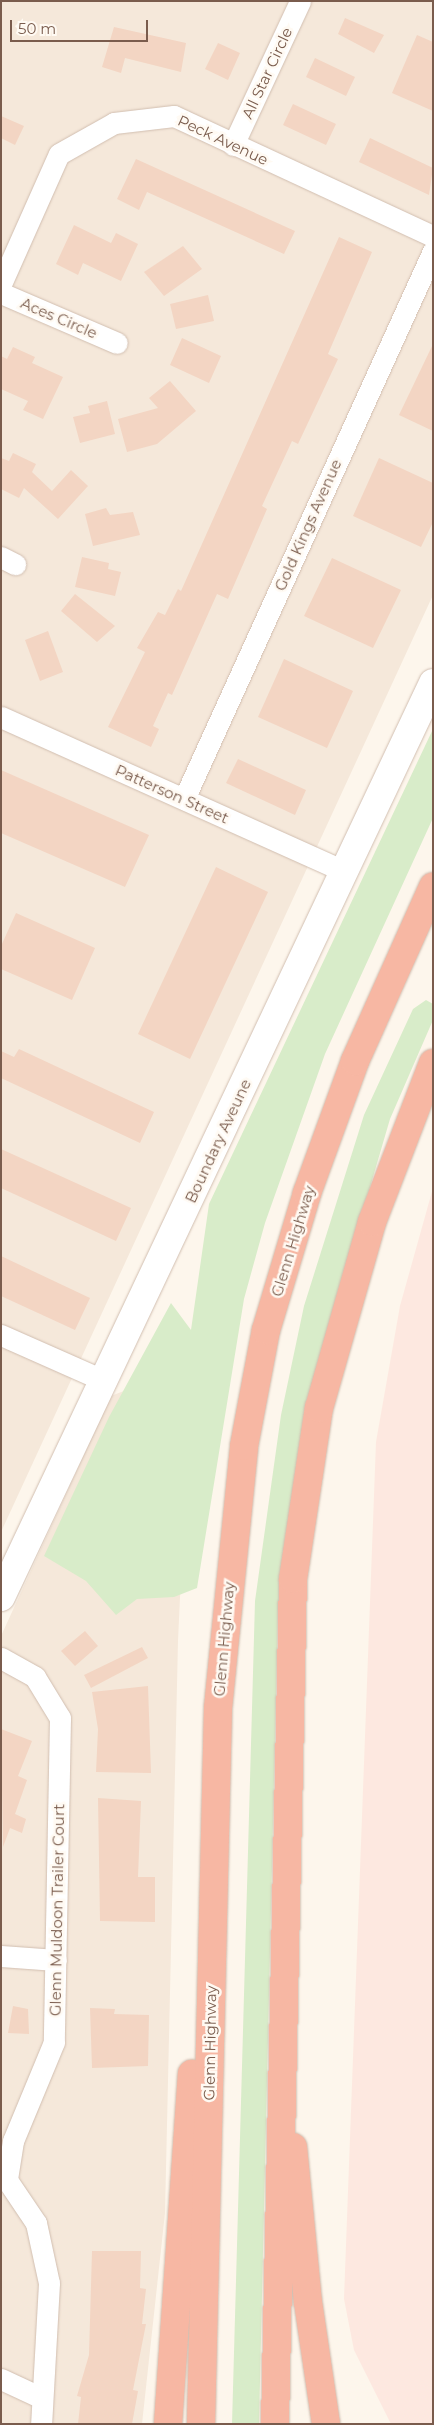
<!DOCTYPE html>
<style>
body{margin:0}
#map{position:relative;width:434px;height:2425px;overflow:hidden;background:#fdf6ec;font-family:Montserrat,sans-serif}
div>[style]{position:absolute}
.residential>*{inset:0;background:#f5e8da}
.commercial>*{inset:0;background:#fde8e0}
.green>*{inset:0;background:#d8ecc9}
.building>*{inset:0;background:#f3d5c3}
.roads{filter:drop-shadow(0 0 1px #d1beb0) drop-shadow(0 0 1px #d1beb0)}
.street>*{height:21px;margin:-10.5px;padding:0 10.5px;transform-origin:10.5px;border-radius:10.5px;background:#fff}
.secondary>*{height:28px;margin:-14px;padding:0 14px;transform-origin:14px;border-radius:14px;background:#fff}
.highway>*{height:28px;margin:-14px;padding:0 14px;transform-origin:14px;border-radius:14px;background:#f7b7a3}
span{translate:-50% -50%;white-space:nowrap;text-align:center;line-height:1.15;-webkit-text-stroke:5px #fffaf3;paint-order:stroke}
.street-label{font-size:15px;color:#7a5c4d}
.frame{position:absolute;inset:0;border:2px solid #7a5c4d;pointer-events:none}
.scale{position:absolute;left:10px;top:20px;width:138px;height:22px;box-sizing:border-box;border:2px solid #7a5c4d;border-top:0;padding-left:6px;font-size:15px;line-height:18px;white-space:nowrap;color:#7a5c4d;-webkit-text-stroke:4px #fffaf3;paint-order:stroke}
</style>
<div id="map">
<div class="residential">
<div style="clip-path:polygon(1px 1px,433px 1px,433px 595px,1px 1532px)"></div>
<div style="clip-path:polygon(139px 1385px,187px 1447px,178px 1641px,165px 2213px,142px 2424px,1px 2424px,1px 1636px,111px 1396px)"></div>
</div>
<div class="commercial">
<div style="clip-path:polygon(433px 1188px,433px 2424px,391px 2424px,354px 2350px,344px 2299px,376px 1442px,400px 1306px)"></div>
</div>
<div class="green">
<div style="clip-path:polygon(433px 729px,433px 818px,325px 1054px,265px 1223px,244px 1299px,197px 1588px,174px 1597px,137px 1599px,116px 1615px,86px 1581px,44px 1556px,109px 1417px,171px 1303px,191px 1330px,209px 1204px)"></div>
<div style="clip-path:polygon(426px 1000px,433px 1004px,433px 1020px,390px 1119px,329px 1327px,278px 1608px,259px 2424px,232px 2424px,255px 1601px,281px 1415px,304px 1306px,364px 1115px,413px 1009px)"></div>
</div>
<div class="building">
<div style="clip-path:polygon(345px 18px,384px 35px,374px 53px,338px 34px)"></div>
<div style="clip-path:polygon(114px 27px,186px 43px,181px 72px,125px 58px,121px 73px,102px 67px)"></div>
<div style="clip-path:polygon(417px 35px,433px 42px,433px 111px,392px 93px)"></div>
<div style="clip-path:polygon(218px 43px,240px 53px,228px 80px,205px 69px)"></div>
<div style="clip-path:polygon(315px 58px,355px 77px,346px 96px,306px 77px)"></div>
<div style="clip-path:polygon(293px 104px,336px 124px,326px 145px,283px 125px)"></div>
<div style="clip-path:polygon(1px 116px,24px 126px,15px 145px,1px 138px)"></div>
<div style="clip-path:polygon(370px 138px,433px 168px,429px 195px,359px 162px)"></div>
<div style="clip-path:polygon(136px 159px,295px 231px,284px 254px,147px 192px,139px 210px,117px 199px)"></div>
<div style="clip-path:polygon(74px 225px,111px 243px,116px 233px,138px 244px,121px 281px,83px 263px,78px 275px,56px 264px)"></div>
<div style="clip-path:polygon(339px 237px,372px 252px,328px 354px,338px 359px,298px 444px,292px 441px,262px 506px,267px 509px,228px 599px,217px 594px,172px 695px,168px 693px,153px 726px,159px 729px,151px 747px,108px 727px,145px 652px,137px 648px,158px 612px,165px 615px,178px 589px,181px 591px)"></div>
<div style="clip-path:polygon(183px 246px,202px 269px,164px 296px,144px 272px)"></div>
<div style="clip-path:polygon(208px 295px,214px 321px,176px 329px,170px 304px)"></div>
<div style="clip-path:polygon(182px 338px,221px 356px,209px 383px,170px 365px)"></div>
<div style="clip-path:polygon(433px 344px,433px 431px,399px 415px)"></div>
<div style="clip-path:polygon(13px 347px,35px 357px,32px 363px,63px 377px,43px 419px,23px 410px,28px 401px,1px 389px,1px 356px,7px 359px)"></div>
<div style="clip-path:polygon(170px 381px,196px 411px,157px 444px,127px 452px,118px 419px,158px 408px,149px 398px)"></div>
<div style="clip-path:polygon(107px 401px,115px 434px,80px 443px,73px 417px,90px 413px,88px 406px)"></div>
<div style="clip-path:polygon(13px 453px,36px 464px,32px 472px,52px 491px,71px 470px,88px 486px,58px 519px,24px 488px,19px 498px,1px 489px,1px 458px,9px 461px)"></div>
<div style="clip-path:polygon(379px 458px,433px 483px,433px 522px,421px 547px,353px 516px)"></div>
<div style="clip-path:polygon(106px 508px,110px 515px,133px 512px,140px 535px,93px 546px,85px 514px)"></div>
<div style="clip-path:polygon(82px 557px,109px 563px,108px 569px,121px 572px,115px 596px,75px 587px)"></div>
<div style="clip-path:polygon(332px 558px,401px 590px,373px 648px,304px 616px)"></div>
<div style="clip-path:polygon(75px 594px,115px 626px,97px 642px,61px 611px)"></div>
<div style="clip-path:polygon(48px 631px,63px 672px,40px 681px,25px 640px)"></div>
<div style="clip-path:polygon(284px 659px,353px 691px,327px 748px,258px 717px)"></div>
<div style="clip-path:polygon(238px 759px,306px 790px,295px 815px,226px 783px)"></div>
<div style="clip-path:polygon(1px 770px,149px 835px,125px 887px,1px 833px)"></div>
<div style="clip-path:polygon(216px 867px,268px 892px,190px 1059px,138px 1034px)"></div>
<div style="clip-path:polygon(16px 913px,95px 948px,72px 1000px,1px 969px,1px 946px)"></div>
<div style="clip-path:polygon(19px 1049px,154px 1112px,140px 1143px,1px 1078px,1px 1051px,14px 1057px)"></div>
<div style="clip-path:polygon(1px 1149px,131px 1208px,116px 1241px,1px 1188px)"></div>
<div style="clip-path:polygon(1px 1256px,90px 1298px,75px 1330px,1px 1296px)"></div>
<div style="clip-path:polygon(85px 1631px,98px 1646px,75px 1666px,61px 1651px)"></div>
<div style="clip-path:polygon(142px 1647px,148px 1658px,91px 1688px,84px 1675px)"></div>
<div style="clip-path:polygon(148px 1686px,151px 1773px,96px 1772px,98px 1729px,92px 1692px)"></div>
<div style="clip-path:polygon(1px 1729px,32px 1741px,18px 1776px,27px 1780px,15px 1814px,26px 1819px,22px 1833px,10px 1828px,3px 1847px)"></div>
<div style="clip-path:polygon(98px 1798px,141px 1801px,138px 1877px,155px 1877px,155px 1922px,100px 1921px)"></div>
<div style="clip-path:polygon(13px 2006px,28px 2009px,29px 2034px,8px 2033px)"></div>
<div style="clip-path:polygon(90px 2008px,115px 2009px,114px 2014px,149px 2015px,148px 2066px,92px 2068px)"></div>
<div style="clip-path:polygon(92px 2251px,141px 2251px,140px 2288px,146px 2289px,142px 2324px,146px 2324px,133px 2390px,138px 2391px,132px 2424px,78px 2424px,81px 2397px,77px 2396px,89px 2355px)"></div>
</div>
<div class="roads">
<div class="street">
<div style="left:233px;top:145px;width:159px;rotate:-65deg"></div>
<div style="left:1px;top:284px;width:142px;rotate:-66deg"></div>
<div style="left:59px;top:154px;width:63px;rotate:-29.4deg"></div>
<div style="left:114px;top:123px;width:60px;rotate:-6.7deg"></div>
<div style="left:174px;top:116px;width:285px;rotate:24.9deg"></div>
<div style="left:1px;top:293px;width:126px;rotate:23.3deg"></div>
<div style="left:1px;top:557px;width:16px;rotate:27deg"></div>
<div style="left:1px;top:717px;width:376px;rotate:24.2deg"></div>
<div style="left:184px;top:799px;width:602px;rotate:-65.56deg"></div>
<div style="left:1px;top:1335px;width:114px;rotate:23.9deg"></div>
<div style="left:1px;top:1658px;width:39px;rotate:29deg"></div>
<div style="left:35px;top:1677px;width:48px;rotate:58.6deg"></div>
<div style="left:60px;top:1718px;width:324px;rotate:91.1deg"></div>
<div style="left:54px;top:2042px;width:107px;rotate:112.5deg"></div>
<div style="left:13px;top:2141px;width:39px;rotate:99deg"></div>
<div style="left:7px;top:2180px;width:52px;rotate:56deg"></div>
<div style="left:36px;top:2223px;width:61px;rotate:77.8deg"></div>
<div style="left:49px;top:2283px;width:141px;rotate:93.2deg"></div>
<div style="left:1px;top:1956px;width:55px;rotate:4.2deg"></div>
<div style="left:1px;top:2379px;width:45px;rotate:24.9deg"></div>
</div>
<div class="secondary">
<div style="left:1px;top:1597px;width:1011px;rotate:-64.7deg"></div>
</div>
<div class="highway">
<div style="left:293px;top:2147px;width:156px;rotate:84.5deg"></div>
<div style="left:308px;top:2302px;width:123px;rotate:81.6deg"></div>
<div style="left:168px;top:2424px;width:351px;rotate:-86.1deg"></div>
<div style="left:201px;top:2424px;width:716px;rotate:-88.64deg"></div>
<div style="left:218px;top:1708px;width:263px;rotate:-84.3deg"></div>
<div style="left:244px;top:1446px;width:118px;rotate:-79.3deg"></div>
<div style="left:266px;top:1330px;width:143px;rotate:-73.3deg"></div>
<div style="left:307px;top:1193px;width:140px;rotate:-70deg"></div>
<div style="left:355px;top:1061px;width:191px;rotate:-65.9deg"></div>
<div style="left:275px;top:2424px;width:845px;rotate:-88.78deg"></div>
<div style="left:293px;top:1579px;width:173px;rotate:-81.4deg"></div>
<div style="left:319px;top:1408px;width:193px;rotate:-74.1deg"></div>
<div style="left:372px;top:1222px;width:170px;rotate:-69deg"></div>
</div>
</div>
<div class="street-label">
<span style="left:267px;top:73px;rotate:-65deg">All Star Circle</span>
<span style="left:223px;top:140px;rotate:25deg">Peck Avenue</span>
<span style="left:59px;top:318px;rotate:23deg">Aces Circle</span>
<span style="left:308px;top:525px;rotate:-66deg">Gold Kings Avenue</span>
<span style="left:172px;top:794px;rotate:24deg">Patterson Street</span>
<span style="left:218px;top:1141px;rotate:-65deg">Boundary Aveune</span>
<span style="left:293px;top:1241px;rotate:-73deg">Glenn Highway</span>
<span style="left:224px;top:1639px;rotate:-85deg">Glenn Highway</span>
<span style="left:57px;top:1910px;rotate:-89deg">Glenn Muldoon Trailer Court</span>
<span style="left:210px;top:2043px;rotate:-89deg">Glenn Highway</span>
</div>
<div class="frame"></div>
<div class="scale">50 m</div>
</div>
